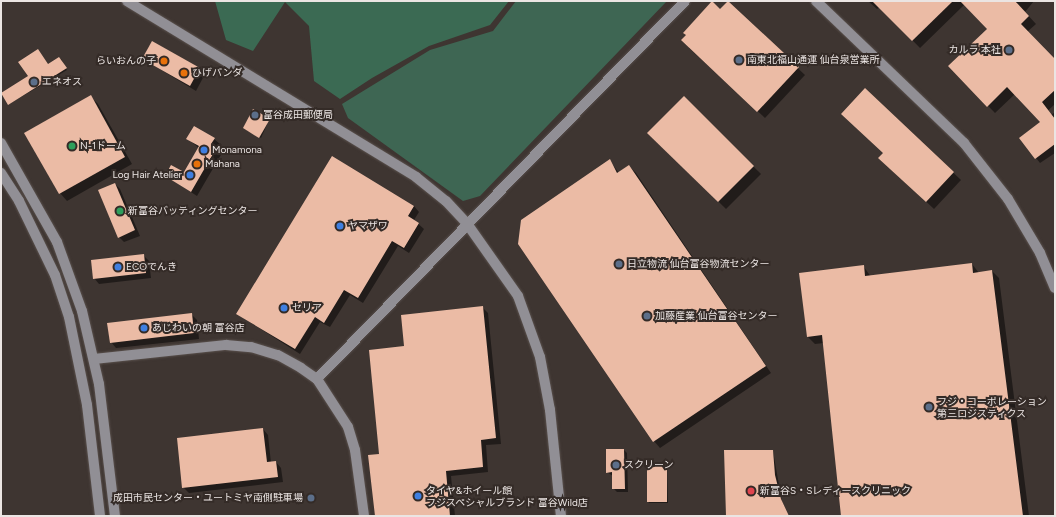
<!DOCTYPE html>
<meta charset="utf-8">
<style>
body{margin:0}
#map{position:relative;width:1056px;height:517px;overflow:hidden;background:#3e3531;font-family:Figtree,"Noto Sans JP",sans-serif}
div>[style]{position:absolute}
.green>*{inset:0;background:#3e6653}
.forest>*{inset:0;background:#3b6a53}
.shadow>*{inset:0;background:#0007}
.building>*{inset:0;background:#ebbba5}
.roads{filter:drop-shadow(0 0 1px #5a514d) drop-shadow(0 0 1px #5a514d)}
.secondary>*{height:10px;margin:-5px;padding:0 5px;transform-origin:5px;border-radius:5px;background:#918f95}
.dots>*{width:11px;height:11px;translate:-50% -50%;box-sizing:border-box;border:2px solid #342b27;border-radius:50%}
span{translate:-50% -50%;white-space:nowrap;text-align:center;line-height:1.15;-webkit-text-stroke:4px #342b27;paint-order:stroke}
.poi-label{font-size:10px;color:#ebe5e3}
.right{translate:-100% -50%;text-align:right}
.left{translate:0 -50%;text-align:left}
.frame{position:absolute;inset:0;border:2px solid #ebe5e3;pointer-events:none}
</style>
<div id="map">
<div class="green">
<div style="clip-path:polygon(516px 1px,667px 1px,480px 196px,463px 201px,348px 118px,342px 104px,430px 50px,493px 31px)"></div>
</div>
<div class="forest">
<div style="clip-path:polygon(215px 1px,509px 1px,490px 25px,429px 46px,372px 78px,340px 99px,314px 81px,309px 26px,285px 2px,253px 51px,226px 40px)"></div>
</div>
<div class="shadow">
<div style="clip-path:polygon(868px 1px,1034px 1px,1025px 12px,1036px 24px,1027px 32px,1055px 60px,1055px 104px,1039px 119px,1015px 94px,995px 113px,949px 66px,988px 29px,964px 5px,920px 48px,880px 7px,877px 9px)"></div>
<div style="clip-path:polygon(728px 3px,805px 75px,765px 118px,689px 48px)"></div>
<div style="clip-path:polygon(61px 59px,67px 70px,9px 104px)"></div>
<div style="clip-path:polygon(143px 59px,199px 69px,205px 74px,196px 91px)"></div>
<div style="clip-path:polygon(865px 89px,961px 180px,934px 209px,887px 165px)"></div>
<div style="clip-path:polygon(91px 97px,98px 104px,132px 164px,67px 201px,60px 193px)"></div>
<div style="clip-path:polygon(684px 98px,761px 174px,726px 209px,649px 133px)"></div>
<div style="clip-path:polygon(1055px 112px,1055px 153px,1040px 163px,1021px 139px)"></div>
<div style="clip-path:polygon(269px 120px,261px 138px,245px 129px)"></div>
<div style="clip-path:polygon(188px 139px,214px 139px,220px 144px,217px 148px,222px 153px,197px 196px,166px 176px,185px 174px,199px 148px)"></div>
<div style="clip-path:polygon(610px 161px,619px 173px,629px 166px,636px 173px,771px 373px,660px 448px,654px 441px)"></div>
<div style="clip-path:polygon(115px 184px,120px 189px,140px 236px,124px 242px,119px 237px)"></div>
<div style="clip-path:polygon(414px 206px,419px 212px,414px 220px,424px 229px,409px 253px,398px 246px,363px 303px,350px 295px,330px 327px,320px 322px,300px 354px,237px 314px)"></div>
<div style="clip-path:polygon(143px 255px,149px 261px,151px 278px,99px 284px,94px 278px)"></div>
<div style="clip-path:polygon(972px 264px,979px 273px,992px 271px,999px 278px,1029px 516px,842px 516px,824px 343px,815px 344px,808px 337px,800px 274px,864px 267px,871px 277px)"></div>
<div style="clip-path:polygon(482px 307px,488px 313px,501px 444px,486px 445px,488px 472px,451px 476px,455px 516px,376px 516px,381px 455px,405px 347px)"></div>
<div style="clip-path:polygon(191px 314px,197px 320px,199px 339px,116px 348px,111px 342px)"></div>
<div style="clip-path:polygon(263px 429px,268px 435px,271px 463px,276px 462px,281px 468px,283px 482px,189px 493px,183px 487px)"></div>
<div style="clip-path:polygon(624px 450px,627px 453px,628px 492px,617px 492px,613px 488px,613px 476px,607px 472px)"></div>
<div style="clip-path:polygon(773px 451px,782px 502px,789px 516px,727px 516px)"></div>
<div style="clip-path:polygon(667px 467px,668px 503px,649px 503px,648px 501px)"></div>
</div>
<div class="building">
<div style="clip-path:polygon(712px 1px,720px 9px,728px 1px,799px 67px,757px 112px,681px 40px,686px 35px,683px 33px)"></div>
<div style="clip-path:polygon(872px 1px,953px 1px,912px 41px)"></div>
<div style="clip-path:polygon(960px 1px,1015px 1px,1029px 16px,1021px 24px,1055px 59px,1055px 90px,1042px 102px,1055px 119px,1055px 144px,1035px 159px,1019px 138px,1040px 122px,1007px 87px,987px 107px,948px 66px,987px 29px)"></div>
<div style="clip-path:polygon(152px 41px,200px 68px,190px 86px,142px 59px)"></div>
<div style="clip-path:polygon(38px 49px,48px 64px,59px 57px,67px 68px,8px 105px,1px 93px,28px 76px,18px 62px)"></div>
<div style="clip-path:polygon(865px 88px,954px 172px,926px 202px,878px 158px,883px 153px,841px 114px)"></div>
<div style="clip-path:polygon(91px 95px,125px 157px,59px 194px,24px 133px)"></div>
<div style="clip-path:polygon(684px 96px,754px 166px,718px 202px,647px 133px)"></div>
<div style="clip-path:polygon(253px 109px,270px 119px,259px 138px,243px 128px)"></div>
<div style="clip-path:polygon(194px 126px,215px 138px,211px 144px,217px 147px,191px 192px,165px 176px,171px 165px,184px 172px,199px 146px,186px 139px)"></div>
<div style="clip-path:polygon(332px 156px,414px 206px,408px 216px,419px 223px,404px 248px,392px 241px,358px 298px,344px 290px,324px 323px,315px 317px,295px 349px,236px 314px)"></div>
<div style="clip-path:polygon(610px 159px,617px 173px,629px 165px,766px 366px,653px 442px,518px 244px,521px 220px)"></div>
<div style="clip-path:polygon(115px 183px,135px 230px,118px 238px,98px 190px)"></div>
<div style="clip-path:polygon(144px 254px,146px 273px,93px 279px,91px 260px)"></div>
<div style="clip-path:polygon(972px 263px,973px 273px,992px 270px,1023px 516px,841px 516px,822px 335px,807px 337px,799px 273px,864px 265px,865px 276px)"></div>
<div style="clip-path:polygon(483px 306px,496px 438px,481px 440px,483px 467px,446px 471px,450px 516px,375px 516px,368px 455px,379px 454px,369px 350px,404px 346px,401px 315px)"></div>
<div style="clip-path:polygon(192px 313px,194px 333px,110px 343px,107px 323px)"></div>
<div style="clip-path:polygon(263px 428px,267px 462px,276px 461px,278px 477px,182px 488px,177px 438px)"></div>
<div style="clip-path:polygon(606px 449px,624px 449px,625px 489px,612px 489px,612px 472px,606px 473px)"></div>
<div style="clip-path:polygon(724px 450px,773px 450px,775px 475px,781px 499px,789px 516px,726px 516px)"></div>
<div style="clip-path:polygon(647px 465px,667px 466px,667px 502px,647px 502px)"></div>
</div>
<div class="roads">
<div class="secondary">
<div style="left:127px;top:1px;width:338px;rotate:31.3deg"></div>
<div style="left:416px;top:177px;width:38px;rotate:39deg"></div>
<div style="left:446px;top:201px;width:33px;rotate:47deg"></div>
<div style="left:468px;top:225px;width:87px;rotate:54.8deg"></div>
<div style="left:518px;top:296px;width:65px;rotate:70.2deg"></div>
<div style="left:540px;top:357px;width:54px;rotate:79.3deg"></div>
<div style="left:550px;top:410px;width:107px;rotate:84.1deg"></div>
<div style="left:816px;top:1px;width:205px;rotate:43.8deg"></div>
<div style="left:964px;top:143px;width:71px;rotate:51.8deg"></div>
<div style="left:1008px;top:199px;width:63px;rotate:59.3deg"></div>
<div style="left:1040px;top:253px;width:38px;rotate:67deg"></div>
<div style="left:1px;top:143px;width:114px;rotate:60.5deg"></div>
<div style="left:57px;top:242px;width:73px;rotate:70.1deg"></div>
<div style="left:82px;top:311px;width:75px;rotate:76.9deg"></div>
<div style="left:99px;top:384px;width:133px;rotate:83.1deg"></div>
<div style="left:1px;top:173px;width:33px;rotate:57deg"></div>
<div style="left:19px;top:201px;width:82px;rotate:64.1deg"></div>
<div style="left:55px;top:275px;width:44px;rotate:71.6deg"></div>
<div style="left:69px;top:317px;width:90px;rotate:78.4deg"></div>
<div style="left:87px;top:405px;width:112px;rotate:83.3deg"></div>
<div style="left:94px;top:359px;width:133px;rotate:-6.1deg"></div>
<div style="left:226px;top:345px;width:25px;rotate:5deg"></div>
<div style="left:251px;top:347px;width:28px;rotate:17deg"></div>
<div style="left:278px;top:355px;width:26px;rotate:29deg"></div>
<div style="left:301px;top:368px;width:19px;rotate:35deg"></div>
<div style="left:317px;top:379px;width:57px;rotate:57.1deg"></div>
<div style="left:348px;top:427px;width:24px;rotate:73deg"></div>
<div style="left:355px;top:450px;width:67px;rotate:82.2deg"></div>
<div style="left:317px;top:379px;width:528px;rotate:-45.77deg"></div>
</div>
</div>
<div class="dots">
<div style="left:1009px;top:50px;background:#5c6f8a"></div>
<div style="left:739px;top:60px;background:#5c6f8a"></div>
<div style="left:164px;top:61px;background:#e8710a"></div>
<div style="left:184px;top:73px;background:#e8710a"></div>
<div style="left:34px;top:82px;background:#5c6f8a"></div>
<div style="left:255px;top:115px;background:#5c6f8a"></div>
<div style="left:72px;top:146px;background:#2e9e5b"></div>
<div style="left:204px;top:150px;background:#3f7fe0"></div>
<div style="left:197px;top:164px;background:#e8710a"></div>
<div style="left:190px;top:175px;background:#3f7fe0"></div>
<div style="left:120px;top:211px;background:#2e9e5b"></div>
<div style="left:340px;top:226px;background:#3f7fe0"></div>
<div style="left:619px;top:264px;background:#5c6f8a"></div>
<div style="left:118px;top:267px;background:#3f7fe0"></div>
<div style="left:284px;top:308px;background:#3f7fe0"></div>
<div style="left:647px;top:316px;background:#5c6f8a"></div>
<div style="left:144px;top:328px;background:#3f7fe0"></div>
<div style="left:929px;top:407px;background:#5c6f8a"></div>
<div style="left:616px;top:465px;background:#5c6f8a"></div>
<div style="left:751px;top:491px;background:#e0444e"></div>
<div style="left:418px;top:496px;background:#3f7fe0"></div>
<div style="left:311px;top:498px;background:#5c6f8a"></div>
</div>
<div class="poi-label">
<span class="right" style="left:1001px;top:50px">カルラ 本社</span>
<span class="left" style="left:747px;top:60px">南東北福山通運 仙台泉営業所</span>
<span class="right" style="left:156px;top:61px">らいおんの子</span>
<span class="left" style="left:192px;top:73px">ひげパンダ</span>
<span class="left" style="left:42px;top:82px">エネオス</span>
<span class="left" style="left:263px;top:115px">富谷成田郵便局</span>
<span class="left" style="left:80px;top:146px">N-1ドーム</span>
<span class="left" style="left:212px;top:150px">Monamona</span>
<span class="left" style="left:205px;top:164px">Mahana</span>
<span class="right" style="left:182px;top:175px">Log Hair Atelier</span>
<span class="left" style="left:128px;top:211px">新富谷バッティングセンター</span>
<span class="left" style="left:348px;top:226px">ヤマザワ</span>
<span class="left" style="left:627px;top:264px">日立物流 仙台富谷物流センター</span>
<span class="left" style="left:126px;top:267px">ECOでんき</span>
<span class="left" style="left:292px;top:308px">セリア</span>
<span class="left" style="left:655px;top:316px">加藤産業 仙台富谷センター</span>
<span class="left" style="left:152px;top:328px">あじわいの朝 富谷店</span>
<span class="left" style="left:937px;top:407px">フジ・コーポレーション<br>第三ロジスティクス</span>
<span class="left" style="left:624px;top:465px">スクリーン</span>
<span class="left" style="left:426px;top:496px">タイヤ&amp;ホイール館<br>フジスペシャルブランド 富谷Wild店</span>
<span class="left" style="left:760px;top:491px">新富谷S・Sレディースクリニック</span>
<span class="right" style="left:303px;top:498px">成田市民センター・ユートミヤ南側駐車場</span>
</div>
<div class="frame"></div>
</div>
